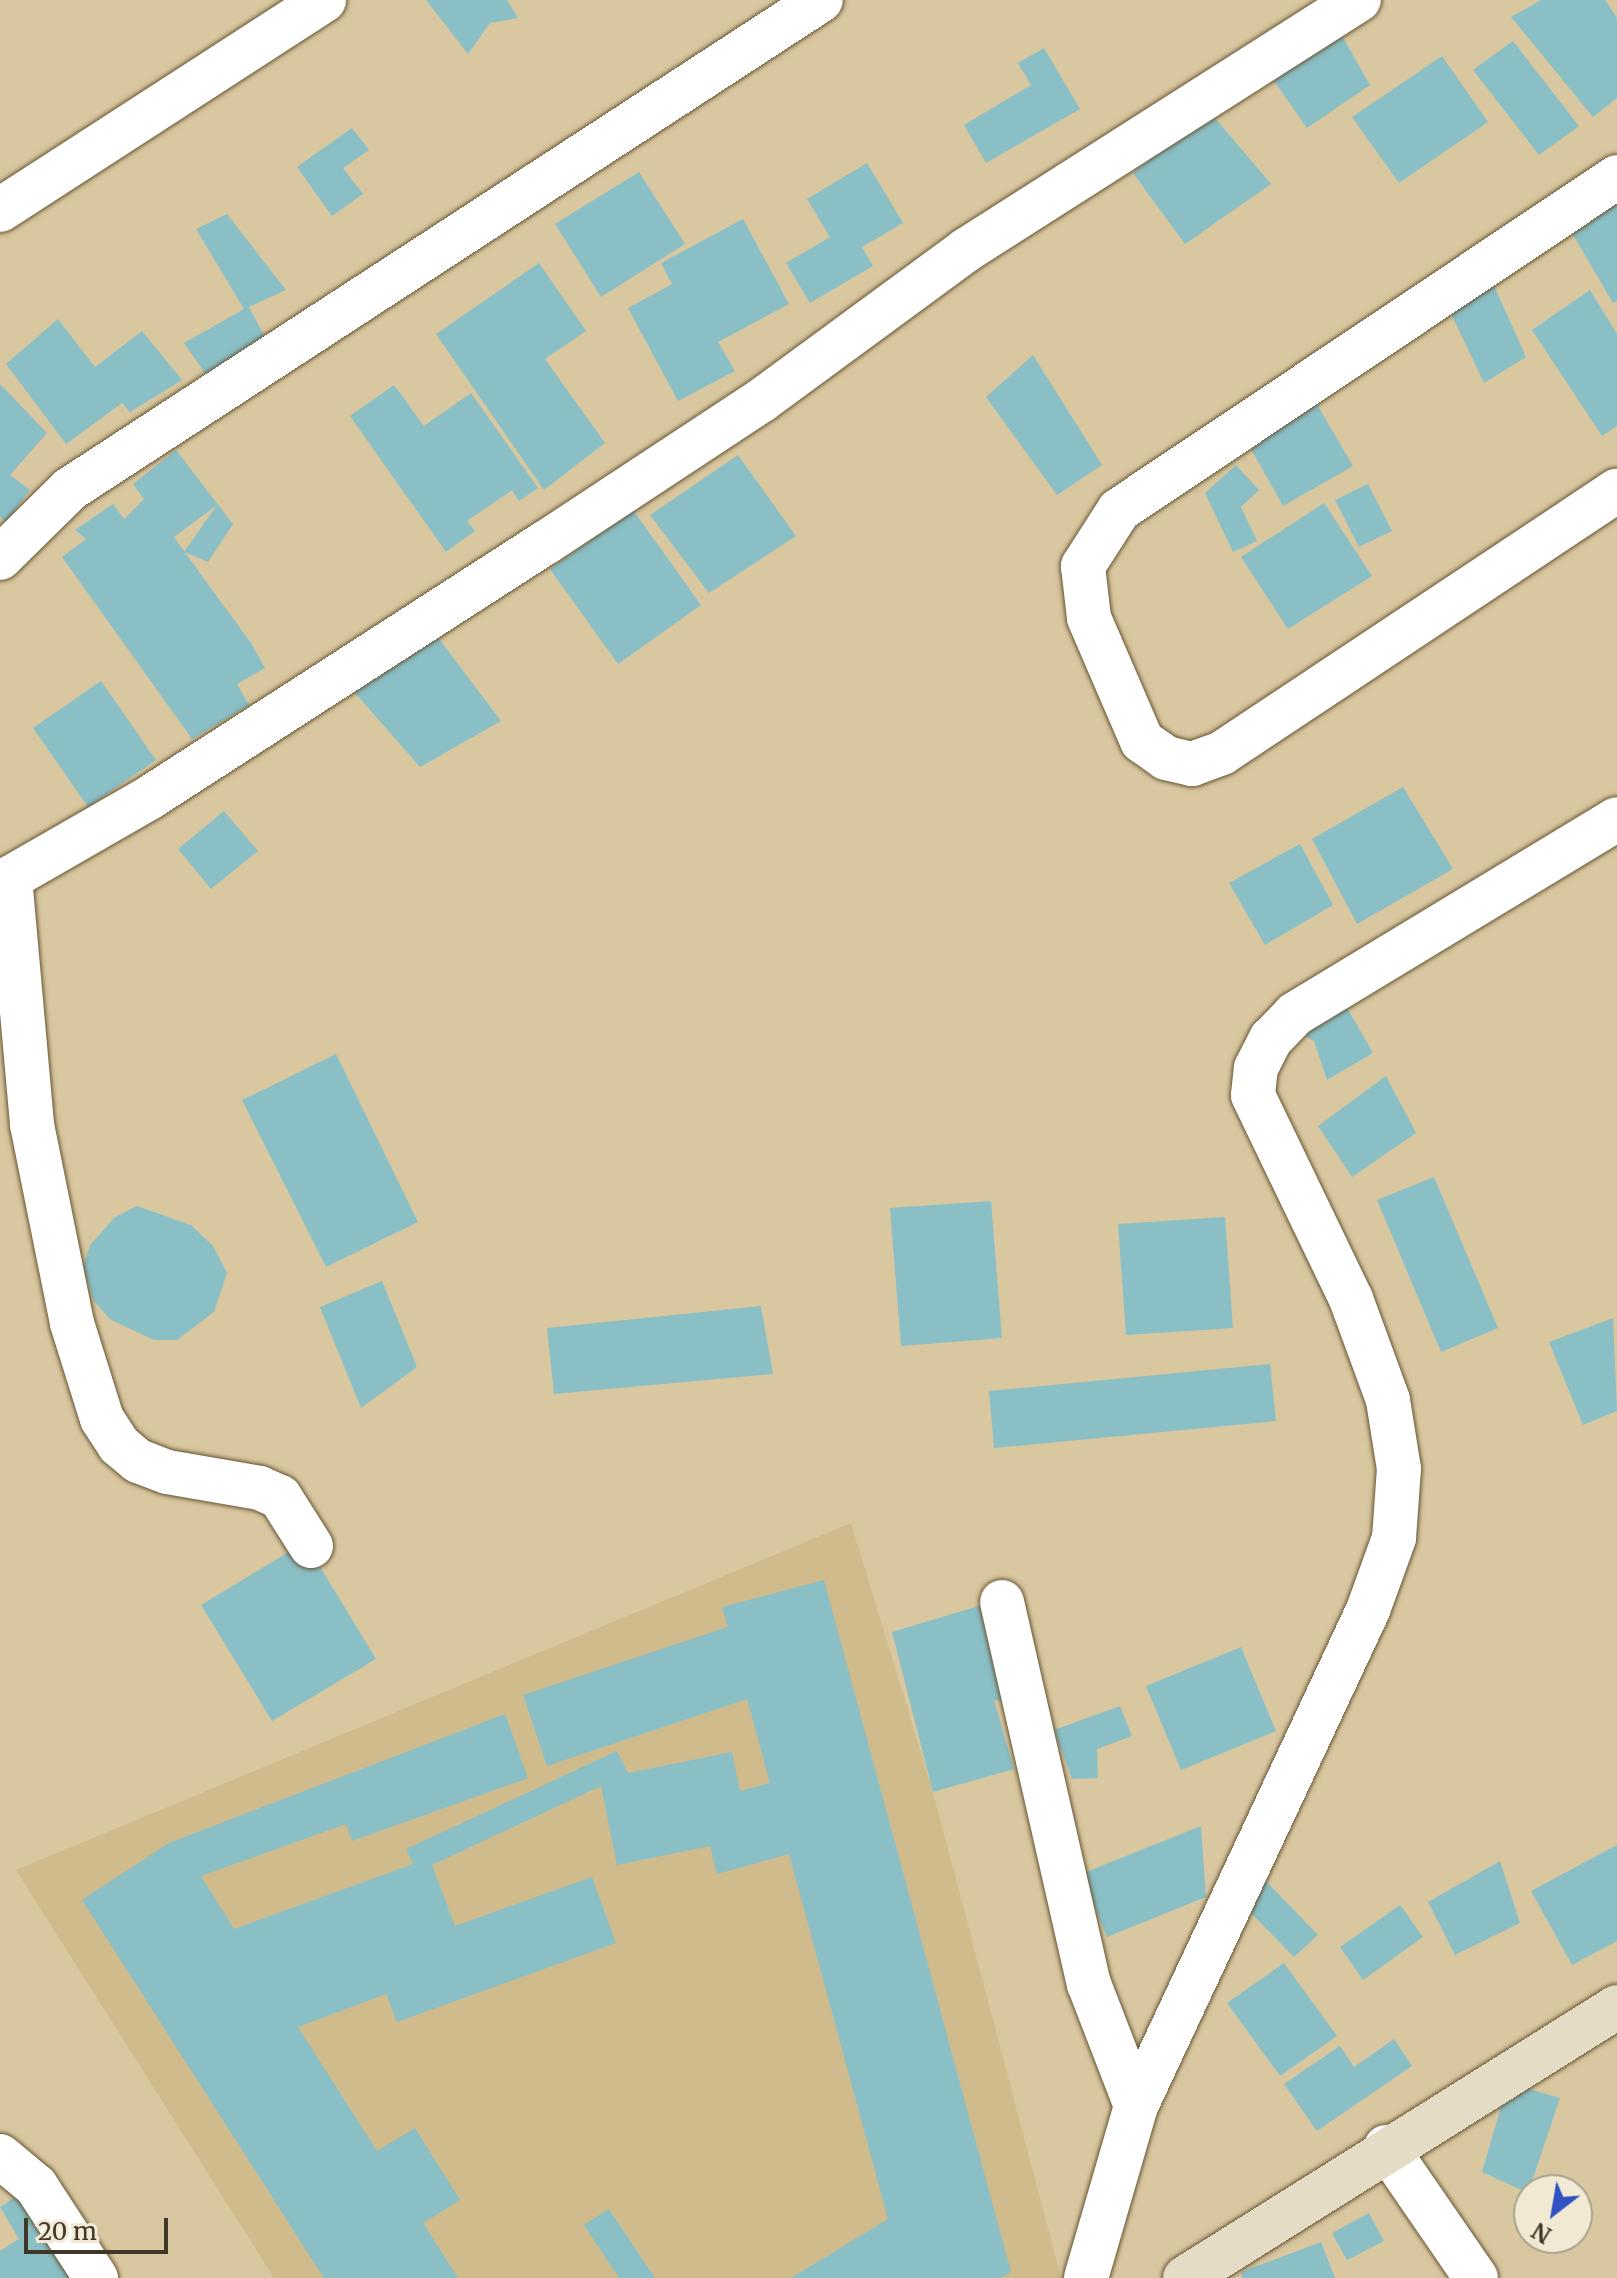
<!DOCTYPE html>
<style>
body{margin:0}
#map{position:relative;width:1617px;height:2278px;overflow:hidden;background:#d9c7a0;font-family:Merriweather,serif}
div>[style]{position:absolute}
.built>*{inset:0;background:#cfbb8c}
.building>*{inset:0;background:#8abfc6}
.roads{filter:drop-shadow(0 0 2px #655532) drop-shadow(0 0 2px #655532)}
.street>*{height:44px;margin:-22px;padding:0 22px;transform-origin:22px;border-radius:22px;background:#fff}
.secondary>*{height:44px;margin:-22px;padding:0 22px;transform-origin:22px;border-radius:22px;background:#e5dcc5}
span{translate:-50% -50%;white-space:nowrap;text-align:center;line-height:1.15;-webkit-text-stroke:6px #f2e9d5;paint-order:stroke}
.north{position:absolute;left:1513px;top:2174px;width:80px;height:80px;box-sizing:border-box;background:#f2e9d5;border:2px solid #aaa290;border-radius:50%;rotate:211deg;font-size:22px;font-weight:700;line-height:32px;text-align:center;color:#3f3828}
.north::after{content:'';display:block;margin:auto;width:28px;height:36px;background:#3152c2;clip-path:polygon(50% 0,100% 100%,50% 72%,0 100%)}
.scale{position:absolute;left:24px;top:2218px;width:144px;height:36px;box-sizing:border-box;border:4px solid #3f3828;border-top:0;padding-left:10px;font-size:24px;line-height:28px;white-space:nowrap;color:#3f3828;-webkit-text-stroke:6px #f2e9d5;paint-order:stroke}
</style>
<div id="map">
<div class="built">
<div style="clip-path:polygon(851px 1523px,933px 1792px,1061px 2278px,274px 2278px,16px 1870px)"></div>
</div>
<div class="building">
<div style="clip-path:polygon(426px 0,507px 0,518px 18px,490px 23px,468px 54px)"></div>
<div style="clip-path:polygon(1541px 0,1605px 0,1617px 18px,1617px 98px,1593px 117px,1511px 17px)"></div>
<div style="clip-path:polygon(1337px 27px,1370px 85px,1307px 128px,1267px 71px)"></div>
<div style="clip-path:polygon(1513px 41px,1579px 126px,1539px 155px,1473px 70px)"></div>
<div style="clip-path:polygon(1044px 48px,1080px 109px,986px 163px,964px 125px,1031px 85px,1018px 63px)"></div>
<div style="clip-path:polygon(1442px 56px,1488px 122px,1399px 183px,1352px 117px)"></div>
<div style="clip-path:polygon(1210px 112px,1271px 184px,1185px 244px,1133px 173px)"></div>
<div style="clip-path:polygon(352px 128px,369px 150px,343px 168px,363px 194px,332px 216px,297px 167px)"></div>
<div style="clip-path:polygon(867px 163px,903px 223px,862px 247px,873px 266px,810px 303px,786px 263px,830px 237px,807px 199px)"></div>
<div style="clip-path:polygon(639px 172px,685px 244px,601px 297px,555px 224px)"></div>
<div style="clip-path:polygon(1617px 201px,1617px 301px,1613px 303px,1572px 233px)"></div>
<div style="clip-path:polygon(227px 214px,286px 290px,249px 307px,268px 343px,209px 379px,184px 343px,244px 309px,196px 229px)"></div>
<div style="clip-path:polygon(743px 219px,789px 304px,718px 342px,735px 371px,678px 401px,628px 308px,672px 284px,661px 263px)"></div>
<div style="clip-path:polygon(539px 263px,586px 331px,545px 359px,605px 443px,544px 490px,436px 334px)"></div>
<div style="clip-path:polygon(1491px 279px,1526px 357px,1484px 383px,1447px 305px)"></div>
<div style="clip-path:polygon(1590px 290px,1617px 334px,1617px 426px,1602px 436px,1532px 330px)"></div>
<div style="clip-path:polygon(58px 319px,95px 367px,142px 331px,182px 380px,130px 412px,122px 403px,66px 444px,6px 364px)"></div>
<div style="clip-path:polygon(1033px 355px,1102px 465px,1057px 495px,986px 397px)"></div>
<div style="clip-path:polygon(0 384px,47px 433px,10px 475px,30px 490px,6px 522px,0 517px)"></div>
<div style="clip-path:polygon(394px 385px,424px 426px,471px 393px,538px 488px,519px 501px,512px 490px,467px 521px,475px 531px,446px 552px,350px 416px)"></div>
<div style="clip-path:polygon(1311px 394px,1353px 466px,1283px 506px,1242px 433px)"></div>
<div style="clip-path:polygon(176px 450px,233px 524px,208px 562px,184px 552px,217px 505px,174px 537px,178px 543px,251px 643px,265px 668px,237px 684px,249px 705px,192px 739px,62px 557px,86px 539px,75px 530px,113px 504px,124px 519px,144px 499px,133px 484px)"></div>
<div style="clip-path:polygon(738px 455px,796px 536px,709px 593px,650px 515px)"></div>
<div style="clip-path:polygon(1236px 465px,1259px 490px,1241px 507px,1257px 541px,1233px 552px,1205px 493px)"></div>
<div style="clip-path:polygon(1368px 484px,1392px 531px,1359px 547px,1335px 500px)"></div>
<div style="clip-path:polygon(1324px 503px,1372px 576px,1288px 629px,1241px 557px)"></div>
<div style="clip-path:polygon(633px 510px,701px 605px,618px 664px,550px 569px)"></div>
<div style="clip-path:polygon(433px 631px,501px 721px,420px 767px,348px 685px)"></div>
<div style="clip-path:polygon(101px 681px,156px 760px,88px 807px,33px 728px)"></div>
<div style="clip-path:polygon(1403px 787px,1453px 869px,1357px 924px,1312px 839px)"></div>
<div style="clip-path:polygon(224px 811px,258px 851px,211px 889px,178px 849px)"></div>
<div style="clip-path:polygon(1300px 844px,1333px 905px,1265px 945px,1229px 883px)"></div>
<div style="clip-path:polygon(1342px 999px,1373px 1053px,1327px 1080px,1314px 1041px,1296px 1031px)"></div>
<div style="clip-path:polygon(336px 1054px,418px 1222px,326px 1267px,242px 1100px)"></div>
<div style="clip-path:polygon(1386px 1076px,1416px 1133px,1352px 1177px,1318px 1126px)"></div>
<div style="clip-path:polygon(1434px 1177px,1498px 1328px,1441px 1352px,1377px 1200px)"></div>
<div style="clip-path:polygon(991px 1201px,1002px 1338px,901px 1346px,890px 1208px)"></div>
<div style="clip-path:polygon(137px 1206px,191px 1225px,213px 1246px,227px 1273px,214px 1312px,177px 1340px,154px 1340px,111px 1320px,94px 1301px,83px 1267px,90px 1245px,115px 1217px)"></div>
<div style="clip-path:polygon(1225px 1217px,1233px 1328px,1126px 1335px,1118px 1224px)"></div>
<div style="clip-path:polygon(382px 1281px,417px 1367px,361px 1408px,320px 1307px)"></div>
<div style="clip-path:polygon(761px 1306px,773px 1374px,554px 1394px,547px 1328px)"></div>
<div style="clip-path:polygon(1613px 1318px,1617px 1411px,1583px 1425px,1549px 1342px)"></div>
<div style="clip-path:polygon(1270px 1364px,1276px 1421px,994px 1448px,989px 1391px)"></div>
<div style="clip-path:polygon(305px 1542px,376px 1659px,272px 1721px,201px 1605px)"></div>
<div style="clip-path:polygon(824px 1580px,1011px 2272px,1001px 2278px,791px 2278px,888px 2219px,789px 1854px,717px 1874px,710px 1846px,617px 1865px,601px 1786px,432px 1865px,455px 1926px,592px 1877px,616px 1943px,397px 2022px,386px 1994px,298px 2027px,377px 2151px,415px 2128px,460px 2200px,423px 2223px,458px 2278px,324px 2278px,82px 1900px,169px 1843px,505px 1714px,528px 1778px,352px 1841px,346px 1824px,201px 1876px,234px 1929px,413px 1864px,406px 1849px,617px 1751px,628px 1773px,732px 1752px,740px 1791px,770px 1783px,747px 1699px,547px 1766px,523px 1695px,728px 1627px,722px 1607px)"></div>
<div style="clip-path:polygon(982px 1605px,1012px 1701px,994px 1700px,1014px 1769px,933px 1792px,892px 1632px)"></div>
<div style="clip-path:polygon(1241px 1647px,1276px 1731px,1181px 1770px,1146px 1686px)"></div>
<div style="clip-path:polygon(1120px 1706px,1132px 1736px,1097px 1749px,1098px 1778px,1072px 1779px,1054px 1730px)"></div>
<div style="clip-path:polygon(1201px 1826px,1206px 1897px,1107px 1937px,1081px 1874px)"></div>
<div style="clip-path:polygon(1617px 1845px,1617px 1941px,1572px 1965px,1531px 1891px)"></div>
<div style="clip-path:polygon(1500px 1861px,1520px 1923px,1455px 1955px,1428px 1902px)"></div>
<div style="clip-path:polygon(1264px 1879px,1318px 1935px,1294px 1957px,1240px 1902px)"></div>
<div style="clip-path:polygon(1400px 1905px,1423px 1937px,1363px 1980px,1340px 1947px)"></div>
<div style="clip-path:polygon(1284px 1963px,1337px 2036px,1280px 2076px,1227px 2003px)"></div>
<div style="clip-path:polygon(1394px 2039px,1412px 2066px,1317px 2131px,1284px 2084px,1340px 2046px,1354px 2067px)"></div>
<div style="clip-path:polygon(1508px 2083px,1560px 2098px,1528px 2193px,1482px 2172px)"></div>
<div style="clip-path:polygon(27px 2189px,85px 2278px,0 2278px,0 2251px,19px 2239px,0 2207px)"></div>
<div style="clip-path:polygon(609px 2209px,655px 2278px,619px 2278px,584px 2225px)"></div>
<div style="clip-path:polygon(1369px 2213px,1384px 2241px,1347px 2260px,1332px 2233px)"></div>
<div style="clip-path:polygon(1321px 2242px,1335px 2278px,1243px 2278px,1241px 2272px)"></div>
</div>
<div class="roads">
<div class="street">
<div style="left:1617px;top:177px;width:599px;rotate:146.23deg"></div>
<div style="left:1119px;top:510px;width:67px;rotate:122.7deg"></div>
<div style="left:1083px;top:566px;width:52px;rotate:83.4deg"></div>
<div style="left:1089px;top:618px;width:134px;rotate:66.7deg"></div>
<div style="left:1142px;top:741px;width:29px;rotate:35deg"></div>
<div style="left:1166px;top:758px;width:27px;rotate:13deg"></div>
<div style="left:1192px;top:764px;width:32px;rotate:-20deg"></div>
<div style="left:1222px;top:753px;width:474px;rotate:-33.6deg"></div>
<div style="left:0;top:210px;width:386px;rotate:-32.9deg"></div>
<div style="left:0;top:558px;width:98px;rotate:-44.6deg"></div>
<div style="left:70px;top:489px;width:896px;rotate:-33.07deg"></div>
<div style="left:311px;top:1546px;width:58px;rotate:-122.3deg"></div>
<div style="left:280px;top:1497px;width:22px;rotate:-156deg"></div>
<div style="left:260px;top:1488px;width:94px;rotate:-170.2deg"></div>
<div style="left:167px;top:1472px;width:31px;rotate:-159deg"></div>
<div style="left:138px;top:1461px;width:25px;rotate:-140deg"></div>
<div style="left:119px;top:1445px;width:31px;rotate:-123deg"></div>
<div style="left:102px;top:1419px;width:101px;rotate:-107.4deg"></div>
<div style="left:72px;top:1323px;width:203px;rotate:-101.4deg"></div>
<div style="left:32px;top:1124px;width:247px;rotate:-95.1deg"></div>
<div style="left:10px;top:878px;width:160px;rotate:-29.9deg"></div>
<div style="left:149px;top:798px;width:471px;rotate:-32.8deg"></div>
<div style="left:545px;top:543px;width:260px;rotate:-33.4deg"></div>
<div style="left:762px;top:400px;width:253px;rotate:-36.3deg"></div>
<div style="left:966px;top:250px;width:466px;rotate:-32.5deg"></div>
<div style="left:1002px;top:1602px;width:392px;rotate:77.2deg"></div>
<div style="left:1089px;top:1984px;width:131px;rotate:68.9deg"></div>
<div style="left:1386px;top:2147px;width:159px;rotate:55.5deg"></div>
<div style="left:0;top:2156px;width:47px;rotate:39.8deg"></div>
<div style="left:36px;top:2186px;width:110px;rotate:56.9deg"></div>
<div style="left:1086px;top:2278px;width:179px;rotate:-73.8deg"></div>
<div style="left:1136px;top:2106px;width:548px;rotate:-64.93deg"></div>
<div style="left:1368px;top:1610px;width:77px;rotate:-70.1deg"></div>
<div style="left:1394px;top:1538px;width:69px;rotate:-85.9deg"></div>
<div style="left:1399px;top:1469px;width:70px;rotate:-99.1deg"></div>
<div style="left:1388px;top:1400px;width:108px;rotate:-110.1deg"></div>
<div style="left:1351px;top:1299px;width:226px;rotate:-115.7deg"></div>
<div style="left:1253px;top:1095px;width:27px;rotate:-84deg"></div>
<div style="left:1256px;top:1068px;width:33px;rotate:-63deg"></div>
<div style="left:1271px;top:1039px;width:35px;rotate:-46deg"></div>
<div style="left:1295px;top:1014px;width:376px;rotate:-31.2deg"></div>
</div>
<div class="secondary">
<div style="left:1185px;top:2278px;width:510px;rotate:-32.1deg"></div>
</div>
</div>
<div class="north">N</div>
<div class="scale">20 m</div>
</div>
